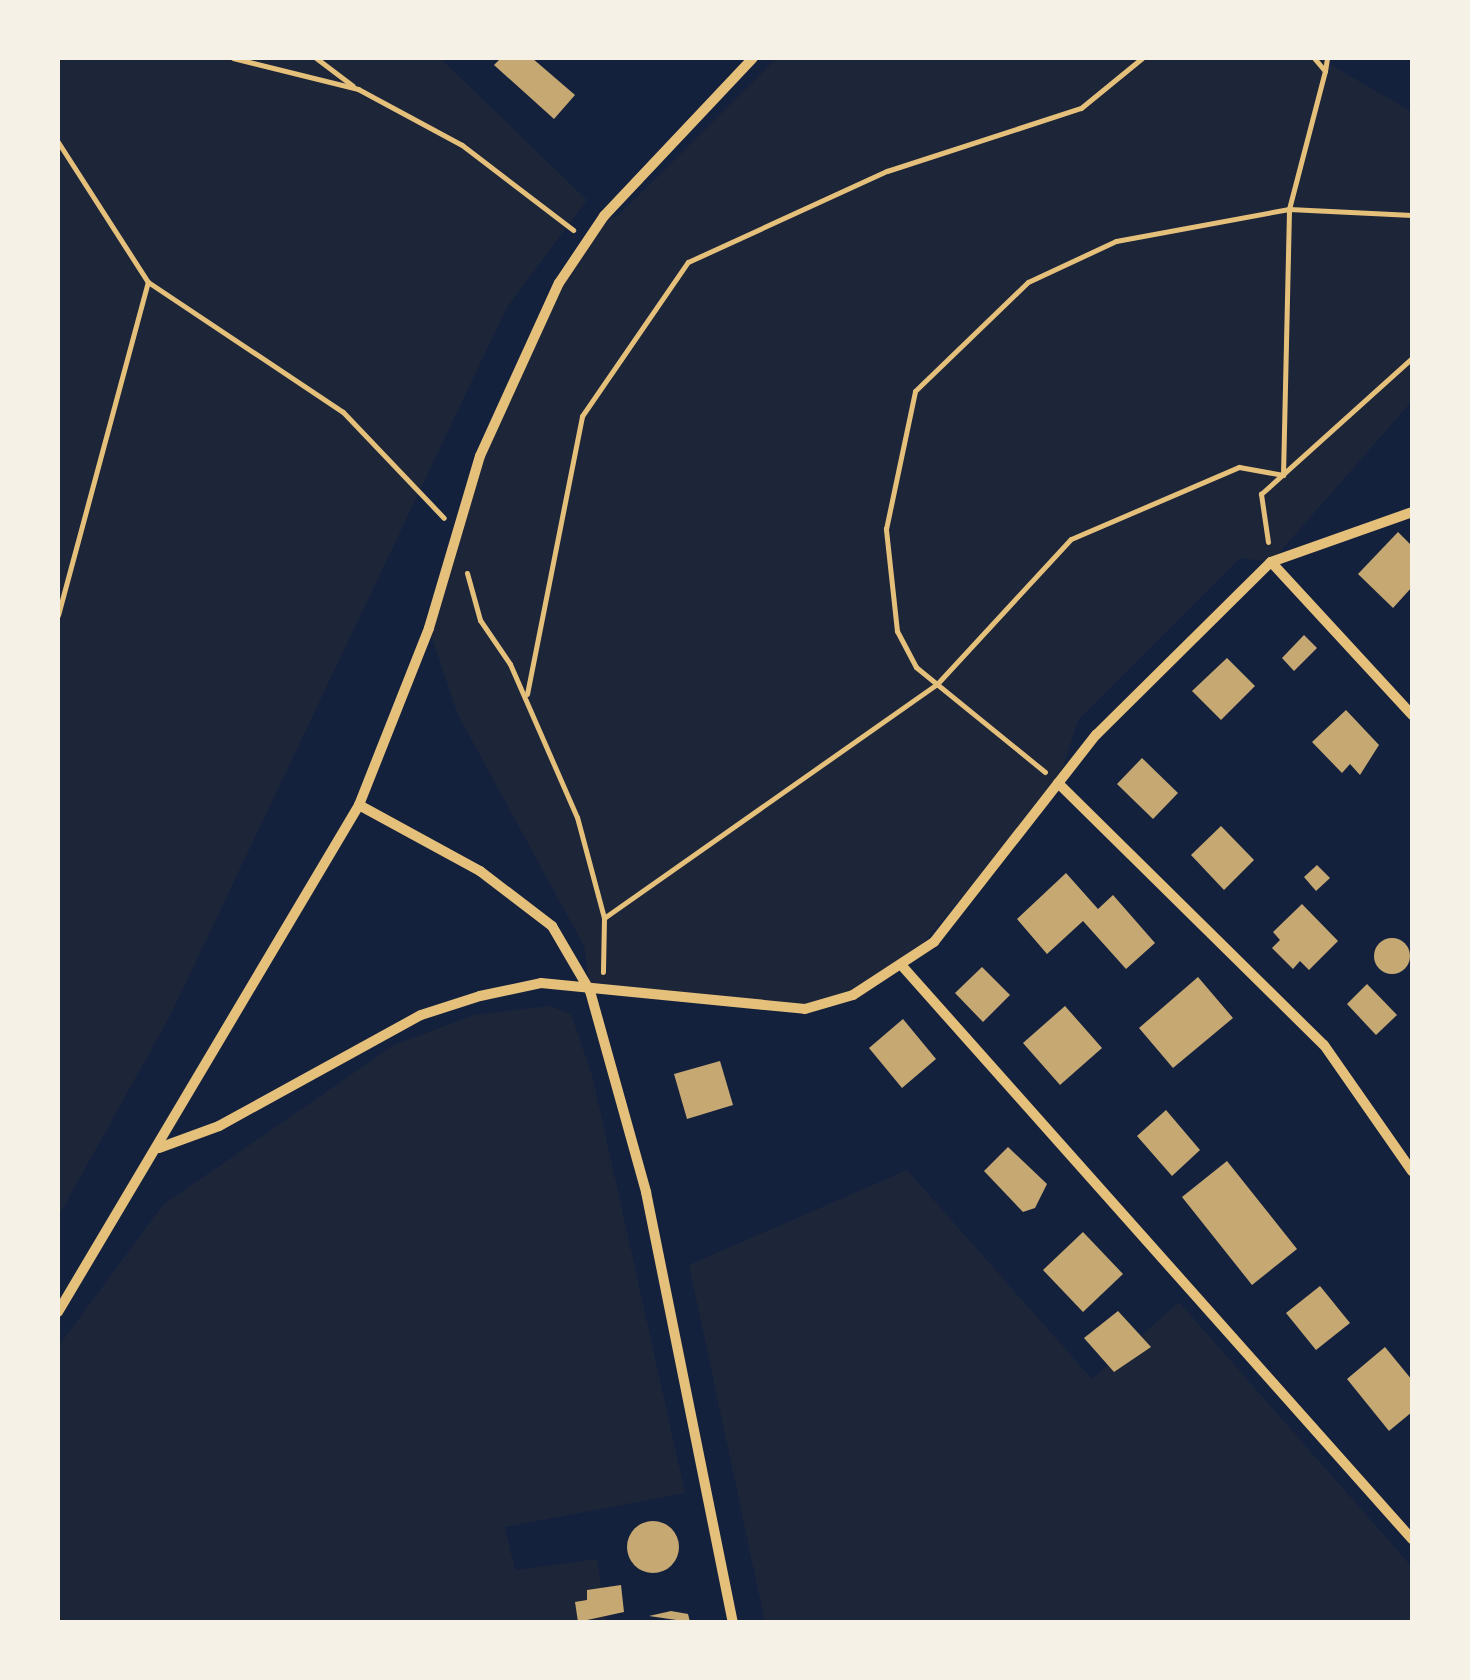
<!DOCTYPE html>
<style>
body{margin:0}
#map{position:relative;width:1470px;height:1680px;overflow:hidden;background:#14213d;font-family:"Source Serif 4",serif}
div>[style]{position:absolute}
.green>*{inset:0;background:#1d2539}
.building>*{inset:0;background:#c6a872}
.round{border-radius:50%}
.path>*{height:5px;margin:-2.5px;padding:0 2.5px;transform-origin:2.5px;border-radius:2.5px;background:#e5c07b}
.minor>*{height:10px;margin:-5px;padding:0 5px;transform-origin:5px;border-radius:5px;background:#e5c07b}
span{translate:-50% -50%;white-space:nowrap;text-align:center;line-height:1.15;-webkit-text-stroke:8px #f6f1e7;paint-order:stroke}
.frame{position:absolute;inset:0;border:60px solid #f6f1e7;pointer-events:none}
</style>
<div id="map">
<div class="green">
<div style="clip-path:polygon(58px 58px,440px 58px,587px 200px,507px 307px,170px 1016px,58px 1217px)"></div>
<div style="clip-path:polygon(777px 58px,1319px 58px,1412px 112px,1412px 401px,1271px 562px,1240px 558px,1078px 720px,1058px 783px,903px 967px,852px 999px,775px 1008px,590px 991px,584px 946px,458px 715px,429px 629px,480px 456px,559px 283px,604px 216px,617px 217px)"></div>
<div style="clip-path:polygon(550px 1006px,571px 1014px,592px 1075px,685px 1493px,505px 1527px,515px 1570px,597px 1559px,607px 1622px,58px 1622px,58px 1347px,163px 1205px,394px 1045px,474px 1015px)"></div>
<div style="clip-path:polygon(907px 1170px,1092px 1379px,1179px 1302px,1412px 1567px,1412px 1622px,765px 1622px,689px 1265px)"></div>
</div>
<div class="building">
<div style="clip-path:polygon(501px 58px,532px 58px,575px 95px,554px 119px,494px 65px)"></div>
<div style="clip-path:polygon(1398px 532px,1412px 546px,1412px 587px,1393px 608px,1358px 574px)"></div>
<div style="clip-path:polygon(1304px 635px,1317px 648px,1294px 671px,1282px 658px)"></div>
<div style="clip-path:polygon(1227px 658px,1255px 686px,1221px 720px,1192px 691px)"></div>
<div style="clip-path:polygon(1346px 710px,1379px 745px,1360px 775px,1350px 764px,1342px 773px,1312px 742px)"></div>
<div style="clip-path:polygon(1142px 758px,1178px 793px,1153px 819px,1117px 784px)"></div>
<div style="clip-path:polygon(1221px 826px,1254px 860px,1224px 890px,1191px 855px)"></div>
<div style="clip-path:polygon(1317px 865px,1330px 878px,1316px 891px,1304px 877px)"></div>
<div style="clip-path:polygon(1066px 873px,1098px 909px,1113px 895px,1155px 943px,1126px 969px,1083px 921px,1047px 954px,1017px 919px)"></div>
<div style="clip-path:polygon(1302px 904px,1338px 941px,1309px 970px,1300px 961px,1293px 969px,1272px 948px,1280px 940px,1273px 932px)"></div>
<div class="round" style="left:1374px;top:938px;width:36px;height:36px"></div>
<div style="clip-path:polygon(982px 967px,1010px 995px,983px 1022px,955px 993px)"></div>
<div style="clip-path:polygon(1198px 977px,1233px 1018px,1173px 1068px,1139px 1028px)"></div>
<div style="clip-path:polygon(1367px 984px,1397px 1015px,1376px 1035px,1347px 1004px)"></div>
<div style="clip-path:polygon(1065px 1006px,1102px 1048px,1060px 1085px,1023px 1043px)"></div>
<div style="clip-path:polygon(903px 1019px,936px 1059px,902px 1088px,869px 1048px)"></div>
<div style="clip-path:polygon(720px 1061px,733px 1105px,687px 1119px,674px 1074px)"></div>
<div style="clip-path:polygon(1166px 1110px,1200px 1150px,1172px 1176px,1137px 1136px)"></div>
<div style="clip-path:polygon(1008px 1147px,1047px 1184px,1035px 1208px,1023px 1212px,984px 1171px)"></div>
<div style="clip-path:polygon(1227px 1161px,1297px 1249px,1252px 1285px,1182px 1197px)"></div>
<div style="clip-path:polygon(1083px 1232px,1123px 1274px,1083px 1312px,1043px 1270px)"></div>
<div style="clip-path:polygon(1320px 1286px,1350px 1323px,1316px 1350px,1286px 1313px)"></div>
<div style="clip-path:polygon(1118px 1311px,1151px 1347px,1114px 1372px,1084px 1338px)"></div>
<div style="clip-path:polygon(1385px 1347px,1412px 1380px,1412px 1412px,1389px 1431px,1347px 1379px)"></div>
<div class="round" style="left:627px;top:1521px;width:52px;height:52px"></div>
<div style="clip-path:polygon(621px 1585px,624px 1612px,578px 1622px,575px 1602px,587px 1600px,587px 1590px)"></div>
<div style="clip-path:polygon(688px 1614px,690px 1622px,649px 1616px,671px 1611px)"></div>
</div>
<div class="path">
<div style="left:233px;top:58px;width:129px;rotate:13.9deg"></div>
<div style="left:358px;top:89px;width:118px;rotate:28.3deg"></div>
<div style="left:462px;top:145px;width:140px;rotate:37.4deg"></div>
<div style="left:316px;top:58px;width:46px;rotate:37.1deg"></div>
<div style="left:1325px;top:71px;width:13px;rotate:-81deg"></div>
<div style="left:58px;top:142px;width:166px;rotate:57.3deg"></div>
<div style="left:148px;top:282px;width:234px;rotate:33.7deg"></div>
<div style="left:343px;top:412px;width:146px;rotate:46.4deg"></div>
<div style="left:1268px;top:542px;width:49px;rotate:-98.3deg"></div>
<div style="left:1261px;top:494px;width:203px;rotate:-42deg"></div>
<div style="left:467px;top:573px;width:49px;rotate:74.5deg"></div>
<div style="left:480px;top:620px;width:53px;rotate:55.7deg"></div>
<div style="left:510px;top:664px;width:167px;rotate:66.4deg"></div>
<div style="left:577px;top:817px;width:105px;rotate:75deg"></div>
<div style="left:604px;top:918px;width:54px;rotate:91.1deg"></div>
<div style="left:58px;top:615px;width:345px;rotate:-74.9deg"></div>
<div style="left:527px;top:694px;width:283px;rotate:-78.8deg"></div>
<div style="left:582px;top:416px;width:187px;rotate:-55.5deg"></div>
<div style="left:688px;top:262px;width:219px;rotate:-24.6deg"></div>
<div style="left:887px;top:171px;width:204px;rotate:-18deg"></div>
<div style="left:1081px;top:108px;width:79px;rotate:-39.3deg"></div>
<div style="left:1045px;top:772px;width:166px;rotate:-140.9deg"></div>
<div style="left:916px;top:667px;width:41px;rotate:-117.8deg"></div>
<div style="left:897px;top:631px;width:103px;rotate:-96.2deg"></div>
<div style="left:886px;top:529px;width:141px;rotate:-78.1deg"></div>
<div style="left:915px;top:391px;width:157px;rotate:-44deg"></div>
<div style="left:1028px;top:282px;width:97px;rotate:-25deg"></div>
<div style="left:1116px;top:241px;width:176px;rotate:-10.5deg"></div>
<div style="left:1289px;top:209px;width:143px;rotate:-75.4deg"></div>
<div style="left:1325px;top:71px;width:17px;rotate:-130deg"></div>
<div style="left:604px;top:918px;width:407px;rotate:-35.1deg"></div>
<div style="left:937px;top:684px;width:197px;rotate:-47.3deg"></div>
<div style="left:1071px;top:539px;width:183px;rotate:-23.2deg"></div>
<div style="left:1239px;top:467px;width:45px;rotate:10.3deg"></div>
<div style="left:1283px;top:475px;width:266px;rotate:-88.7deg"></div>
<div style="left:1289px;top:209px;width:123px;rotate:2.8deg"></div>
</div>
<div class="minor">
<div style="left:1271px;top:562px;width:208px;rotate:47.3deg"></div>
<div style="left:1058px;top:783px;width:373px;rotate:44.6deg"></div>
<div style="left:1324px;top:1045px;width:154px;rotate:55.1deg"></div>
<div style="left:359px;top:805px;width:138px;rotate:28.6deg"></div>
<div style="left:480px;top:871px;width:91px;rotate:37.4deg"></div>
<div style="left:552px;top:926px;width:75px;rotate:59.7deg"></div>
<div style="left:590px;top:991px;width:209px;rotate:74.4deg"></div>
<div style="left:646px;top:1192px;width:439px;rotate:78.6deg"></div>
<div style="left:903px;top:967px;width:766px;rotate:48.34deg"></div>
<div style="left:159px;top:1148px;width:64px;rotate:-20.1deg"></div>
<div style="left:219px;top:1126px;width:230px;rotate:-28.8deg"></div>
<div style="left:421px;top:1015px;width:62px;rotate:-17.9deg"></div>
<div style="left:480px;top:996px;width:62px;rotate:-12deg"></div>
<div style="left:541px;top:983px;width:265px;rotate:5.6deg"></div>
<div style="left:805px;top:1009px;width:50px;rotate:-16.3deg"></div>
<div style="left:853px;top:995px;width:97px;rotate:-33.2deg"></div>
<div style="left:934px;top:942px;width:263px;rotate:-52deg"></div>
<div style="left:1096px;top:735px;width:246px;rotate:-44.7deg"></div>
<div style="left:1271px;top:562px;width:150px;rotate:-19.5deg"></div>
<div style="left:58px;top:1312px;width:590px;rotate:-59.3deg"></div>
<div style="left:359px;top:805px;width:190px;rotate:-68.4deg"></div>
<div style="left:429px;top:628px;width:179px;rotate:-73.5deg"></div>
<div style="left:480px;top:456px;width:190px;rotate:-65.5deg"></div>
<div style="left:559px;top:283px;width:81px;rotate:-56.1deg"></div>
<div style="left:604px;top:216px;width:217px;rotate:-46.7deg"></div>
</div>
<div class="frame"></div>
</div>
